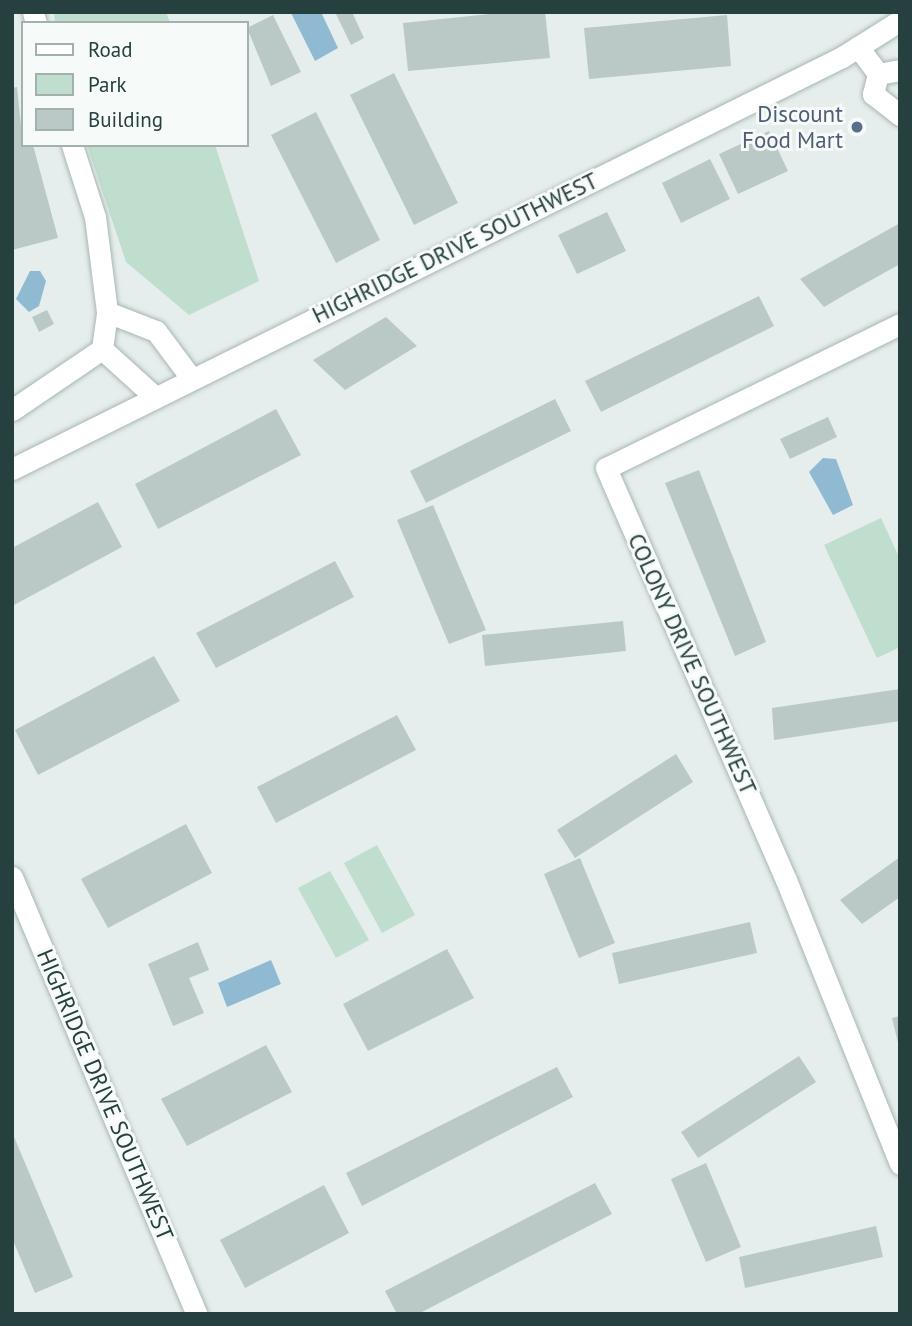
<!DOCTYPE html>
<style>
body{margin:0}
#map{position:relative;width:912px;height:1326px;overflow:hidden;background:#e5eeec;font-family:"PT Sans",sans-serif}
div>[style]{position:absolute}
.green>*{inset:0;background:#bfdece}
.water>*{inset:0;background:#90bad1}
.building>*{inset:0;background:#bbc9c6}
.roads{filter:drop-shadow(0 0 2px #a8b6b4) drop-shadow(0 0 2px #a8b6b4)}
.minor>*{height:21px;margin:-10.5px;padding:0 10.5px;transform-origin:10.5px;border-radius:10.5px;background:#fff}
.dots>*{width:19px;height:19px;translate:-50% -50%;box-sizing:border-box;border:4px solid #f6faf9;border-radius:50%}
span{translate:-50% -50%;white-space:nowrap;text-align:center;line-height:1.15;-webkit-text-stroke:6px #f6faf9;paint-order:stroke}
.service-label{font-size:23px;color:#4e5e75}
.right{translate:-100% -50%;text-align:right}
.street-label{font-size:23px;color:#25403e}
.frame{position:absolute;inset:0;border:14px solid #25403e;pointer-events:none}
.legend{position:absolute;left:21px;top:21px;width:228px;height:126px;box-sizing:border-box;background:#f6faf9;border:2px solid #a2b0ae;margin:0;padding:9px 12px;list-style:none;font-size:21px;color:#25403e}
.legend li{display:flex;align-items:center;gap:14px;height:35px}
.legend b{width:35px;border:2px solid #a2b0ae}
</style>
<div id="map">
<div class="green">
<div style="clip-path:polygon(54px 12px,166px 12px,170px 23px,55px 23px)"></div>
<div style="clip-path:polygon(87px 145px,215px 145px,259px 281px,189px 315px,126px 262px)"></div>
<div style="clip-path:polygon(881px 518px,900px 559px,900px 647px,877px 658px,824px 545px)"></div>
<div style="clip-path:polygon(377px 845px,415px 915px,382px 933px,344px 863px)"></div>
<div style="clip-path:polygon(330px 871px,369px 940px,336px 958px,298px 888px)"></div>
</div>
<div class="water">
<div style="clip-path:polygon(321px 12px,338px 48px,315px 61px,291px 13px)"></div>
<div style="clip-path:polygon(30px 271px,40px 271px,46px 281px,39px 306px,29px 312px,16px 299px)"></div>
<div style="clip-path:polygon(823px 458px,836px 459px,853px 505px,833px 515px,809px 472px)"></div>
<div style="clip-path:polygon(271px 960px,281px 984px,227px 1007px,218px 983px)"></div>
</div>
<div class="building">
<div style="clip-path:polygon(335px 12px,352px 12px,364px 38px,351px 45px)"></div>
<div style="clip-path:polygon(509px 12px,545px 12px,550px 58px,408px 71px,403px 23px)"></div>
<div style="clip-path:polygon(273px 15px,301px 72px,271px 86px,247px 28px)"></div>
<div style="clip-path:polygon(727px 15px,731px 66px,589px 79px,584px 28px)"></div>
<div style="clip-path:polygon(394px 73px,458px 203px,414px 225px,350px 95px)"></div>
<div style="clip-path:polygon(17px 87px,23px 145px,33px 145px,58px 238px,12px 250px,12px 88px)"></div>
<div style="clip-path:polygon(316px 112px,380px 240px,336px 263px,271px 135px)"></div>
<div style="clip-path:polygon(769px 131px,788px 171px,738px 194px,719px 154px)"></div>
<div style="clip-path:polygon(710px 159px,730px 199px,681px 223px,662px 183px)"></div>
<div style="clip-path:polygon(607px 212px,626px 251px,577px 274px,558px 235px)"></div>
<div style="clip-path:polygon(900px 223px,900px 264px,848px 293px,824px 307px,800px 279px)"></div>
<div style="clip-path:polygon(759px 296px,774px 326px,601px 412px,585px 381px)"></div>
<div style="clip-path:polygon(47px 310px,54px 324px,39px 332px,32px 317px)"></div>
<div style="clip-path:polygon(386px 317px,417px 346px,345px 390px,313px 360px)"></div>
<div style="clip-path:polygon(555px 399px,571px 431px,426px 503px,410px 471px)"></div>
<div style="clip-path:polygon(276px 409px,301px 455px,158px 529px,135px 484px)"></div>
<div style="clip-path:polygon(828px 417px,837px 437px,790px 459px,780px 439px)"></div>
<div style="clip-path:polygon(699px 470px,766px 642px,735px 656px,665px 483px)"></div>
<div style="clip-path:polygon(98px 502px,122px 547px,12px 606px,12px 548px)"></div>
<div style="clip-path:polygon(433px 505px,486px 630px,449px 644px,397px 520px)"></div>
<div style="clip-path:polygon(335px 561px,354px 597px,216px 668px,196px 633px)"></div>
<div style="clip-path:polygon(623px 621px,626px 651px,485px 666px,482px 635px)"></div>
<div style="clip-path:polygon(154px 656px,180px 701px,38px 775px,15px 730px)"></div>
<div style="clip-path:polygon(900px 689px,900px 721px,774px 740px,772px 708px)"></div>
<div style="clip-path:polygon(397px 715px,416px 750px,276px 823px,257px 787px)"></div>
<div style="clip-path:polygon(676px 754px,693px 782px,575px 858px,557px 830px)"></div>
<div style="clip-path:polygon(186px 824px,212px 873px,108px 928px,81px 879px)"></div>
<div style="clip-path:polygon(900px 857px,900px 897px,862px 924px,840px 900px)"></div>
<div style="clip-path:polygon(580px 858px,615px 943px,579px 958px,544px 874px)"></div>
<div style="clip-path:polygon(750px 922px,757px 953px,619px 984px,612px 953px)"></div>
<div style="clip-path:polygon(198px 942px,209px 970px,189px 978px,204px 1013px,173px 1026px,148px 964px)"></div>
<div style="clip-path:polygon(447px 949px,474px 998px,368px 1051px,343px 1004px)"></div>
<div style="clip-path:polygon(900px 1016px,900px 1047px,899px 1047px,892px 1018px)"></div>
<div style="clip-path:polygon(266px 1045px,292px 1092px,187px 1146px,161px 1099px)"></div>
<div style="clip-path:polygon(799px 1056px,816px 1082px,698px 1158px,681px 1132px)"></div>
<div style="clip-path:polygon(557px 1067px,573px 1097px,362px 1206px,346px 1173px)"></div>
<div style="clip-path:polygon(12px 1132px,73px 1277px,35px 1293px,12px 1238px)"></div>
<div style="clip-path:polygon(706px 1163px,741px 1247px,706px 1262px,671px 1179px)"></div>
<div style="clip-path:polygon(595px 1183px,612px 1214px,418px 1314px,397px 1314px,385px 1291px)"></div>
<div style="clip-path:polygon(324px 1185px,349px 1233px,245px 1288px,220px 1240px)"></div>
<div style="clip-path:polygon(876px 1226px,883px 1257px,745px 1288px,739px 1257px)"></div>
</div>
<div class="roads">
<div class="minor">
<div style="left:33px;top:12px;width:11px;rotate:75deg"></div>
<div style="left:858px;top:47px;width:34px;rotate:53deg"></div>
<div style="left:878px;top:74px;width:22px;rotate:-10deg"></div>
<div style="left:878px;top:74px;width:21px;rotate:104deg"></div>
<div style="left:873px;top:94px;width:34px;rotate:38deg"></div>
<div style="left:107px;top:312px;width:53px;rotate:21.2deg"></div>
<div style="left:156px;top:331px;width:59px;rotate:53.3deg"></div>
<div style="left:900px;top:324px;width:327px;rotate:153.9deg"></div>
<div style="left:606px;top:468px;width:450px;rotate:66.4deg"></div>
<div style="left:786px;top:880px;width:306px;rotate:68.1deg"></div>
<div style="left:102px;top:349px;width:70px;rotate:42.1deg"></div>
<div style="left:12px;top:410px;width:109px;rotate:-34.1deg"></div>
<div style="left:102px;top:349px;width:37px;rotate:-82deg"></div>
<div style="left:107px;top:312px;width:96px;rotate:-97.2deg"></div>
<div style="left:95px;top:217px;width:76px;rotate:-107.7deg"></div>
<div style="left:12px;top:469px;width:927px;rotate:-26.4deg"></div>
<div style="left:842px;top:57px;width:64px;rotate:-32.2deg"></div>
<div style="left:12px;top:877px;width:475px;rotate:67.1deg"></div>
</div>
</div>
<div class="dots">
<div style="left:857px;top:127px;background:#5c6f8a"></div>
</div>
<div class="service-label">
<span class="right" style="left:843px;top:127px">Discount<br>Food Mart</span>
</div>
<div class="street-label">
<span style="left:455px;top:248px;rotate:-26deg">HIGHRIDGE DRIVE SOUTHWEST</span>
<span style="left:692px;top:664px;rotate:66deg">COLONY DRIVE SOUTHWEST</span>
<span style="left:105px;top:1095px;rotate:67deg">HIGHRIDGE DRIVE SOUTHWEST</span>
</div>
<div class="frame"></div>
<ul class="legend">
<li><b style="height:9px;background:#fff"></b>Road</li>
<li><b style="height:19px;background:#bfdece"></b>Park</li>
<li><b style="height:19px;background:#bbc9c6"></b>Building</li>
</ul>
</div>
